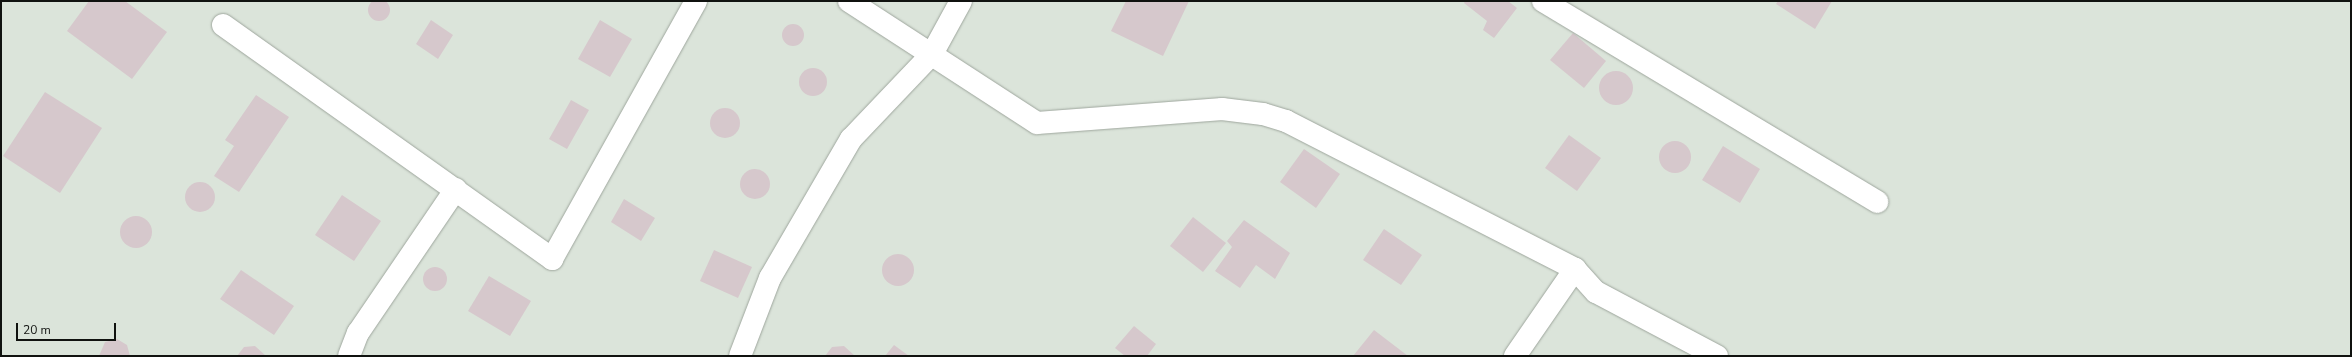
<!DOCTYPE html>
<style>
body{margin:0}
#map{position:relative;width:2352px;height:357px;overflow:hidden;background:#dbe4da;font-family:"Nunito Sans",sans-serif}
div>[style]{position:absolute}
.building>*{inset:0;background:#d6c8cc}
.round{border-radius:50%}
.roads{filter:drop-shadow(0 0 1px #9ea69d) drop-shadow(0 0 1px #9ea69d)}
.street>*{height:22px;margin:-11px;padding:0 11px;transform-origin:11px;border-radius:11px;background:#fff}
span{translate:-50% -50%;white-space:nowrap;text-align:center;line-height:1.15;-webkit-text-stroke:3px #dbe4da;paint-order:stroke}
.frame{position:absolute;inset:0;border:2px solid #10120f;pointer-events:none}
.scale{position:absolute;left:16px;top:323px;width:100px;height:18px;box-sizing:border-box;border:2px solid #10120f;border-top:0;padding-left:5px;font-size:12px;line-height:14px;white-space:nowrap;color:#10120f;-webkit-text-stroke:3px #dbe4da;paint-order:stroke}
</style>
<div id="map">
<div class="building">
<div class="round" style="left:368px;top:-1px;width:22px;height:22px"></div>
<div style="clip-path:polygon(89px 1px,125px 1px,167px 32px,132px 79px,67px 31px)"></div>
<div style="clip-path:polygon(1126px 1px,1189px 1px,1163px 56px,1111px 31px)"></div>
<div style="clip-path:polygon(1465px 1px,1508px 1px,1517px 8px,1494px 38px,1483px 30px,1487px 21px,1464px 3px)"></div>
<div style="clip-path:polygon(1778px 1px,1832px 1px,1815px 29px,1776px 4px)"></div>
<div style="clip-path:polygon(431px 20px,453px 35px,438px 59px,416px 44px)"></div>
<div style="clip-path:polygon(600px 20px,632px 39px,610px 77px,578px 59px)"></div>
<div class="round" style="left:782px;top:24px;width:22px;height:22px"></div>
<div style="clip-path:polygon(1573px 33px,1606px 61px,1584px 88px,1550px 60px)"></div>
<div class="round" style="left:799px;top:68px;width:28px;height:28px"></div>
<div class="round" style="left:1599px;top:71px;width:34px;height:34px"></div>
<div style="clip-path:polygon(45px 92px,102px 128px,60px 193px,3px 156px)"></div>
<div style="clip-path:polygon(256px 95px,289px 117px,239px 192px,214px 176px,234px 146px,225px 140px)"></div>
<div style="clip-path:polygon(571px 100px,589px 110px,567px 149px,549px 139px)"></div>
<div class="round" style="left:710px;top:108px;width:30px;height:30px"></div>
<div style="clip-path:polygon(1569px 135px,1601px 158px,1577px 191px,1545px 168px)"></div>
<div class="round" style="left:1659px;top:141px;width:32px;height:32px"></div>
<div style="clip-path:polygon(1723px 146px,1760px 169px,1740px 203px,1702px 180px)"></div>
<div style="clip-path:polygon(1304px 149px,1340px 174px,1316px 208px,1280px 182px)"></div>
<div class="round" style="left:740px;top:169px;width:30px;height:30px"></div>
<div class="round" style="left:185px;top:182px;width:30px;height:30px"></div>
<div style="clip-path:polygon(342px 195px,381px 221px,354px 261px,315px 235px)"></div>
<div style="clip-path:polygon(624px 199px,655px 218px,641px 241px,611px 222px)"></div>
<div class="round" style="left:120px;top:216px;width:32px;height:32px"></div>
<div style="clip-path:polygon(1193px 217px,1226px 243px,1203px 272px,1170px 246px)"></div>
<div style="clip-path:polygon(1244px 220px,1290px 253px,1275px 279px,1256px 265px,1240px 288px,1215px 271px,1232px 247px,1227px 241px)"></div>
<div style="clip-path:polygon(1384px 229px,1422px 255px,1401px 285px,1363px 260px)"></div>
<div style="clip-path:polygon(714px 250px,752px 267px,738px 298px,700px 281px)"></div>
<div class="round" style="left:882px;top:254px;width:32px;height:32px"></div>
<div class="round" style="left:423px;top:267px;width:24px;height:24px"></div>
<div style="clip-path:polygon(241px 270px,294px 306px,274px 335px,220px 299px)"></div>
<div style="clip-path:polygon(489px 276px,531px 301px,510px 336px,468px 311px)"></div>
<div style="clip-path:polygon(1134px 326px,1156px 344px,1147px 356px,1125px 356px,1115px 348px)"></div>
<div style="clip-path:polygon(1374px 330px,1408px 356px,1353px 356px)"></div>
<div style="clip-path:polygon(117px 339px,127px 345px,130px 356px,99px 356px,105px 342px)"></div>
<div style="clip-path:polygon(894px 345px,909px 356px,885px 356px)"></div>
<div style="clip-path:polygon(255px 346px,266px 356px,237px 356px,244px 347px)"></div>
<div style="clip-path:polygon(844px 346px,855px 356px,825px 356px,832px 347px)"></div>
</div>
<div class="roads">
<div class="street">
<div style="left:849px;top:1px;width:224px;rotate:33deg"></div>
<div style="left:1037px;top:123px;width:186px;rotate:-4.3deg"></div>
<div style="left:1222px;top:109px;width:41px;rotate:7deg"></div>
<div style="left:1263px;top:114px;width:24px;rotate:17deg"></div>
<div style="left:1286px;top:121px;width:325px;rotate:27.1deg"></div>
<div style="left:1575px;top:269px;width:31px;rotate:48deg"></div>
<div style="left:1596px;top:292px;width:137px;rotate:27.9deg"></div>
<div style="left:1543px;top:1px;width:390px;rotate:31deg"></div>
<div style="left:223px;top:25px;width:404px;rotate:35.4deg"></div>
<div style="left:552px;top:259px;width:295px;rotate:-60.8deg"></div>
<div style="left:349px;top:356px;width:25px;rotate:-69deg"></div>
<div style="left:358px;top:333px;width:174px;rotate:-55.8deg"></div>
<div style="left:740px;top:356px;width:84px;rotate:-69deg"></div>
<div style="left:770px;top:278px;width:161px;rotate:-59.8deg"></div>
<div style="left:851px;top:139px;width:117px;rotate:-46.4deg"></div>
<div style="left:932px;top:54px;width:60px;rotate:-61.3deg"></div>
<div style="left:1515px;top:356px;width:106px;rotate:-55.4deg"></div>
</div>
</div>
<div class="frame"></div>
<div class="scale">20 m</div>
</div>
